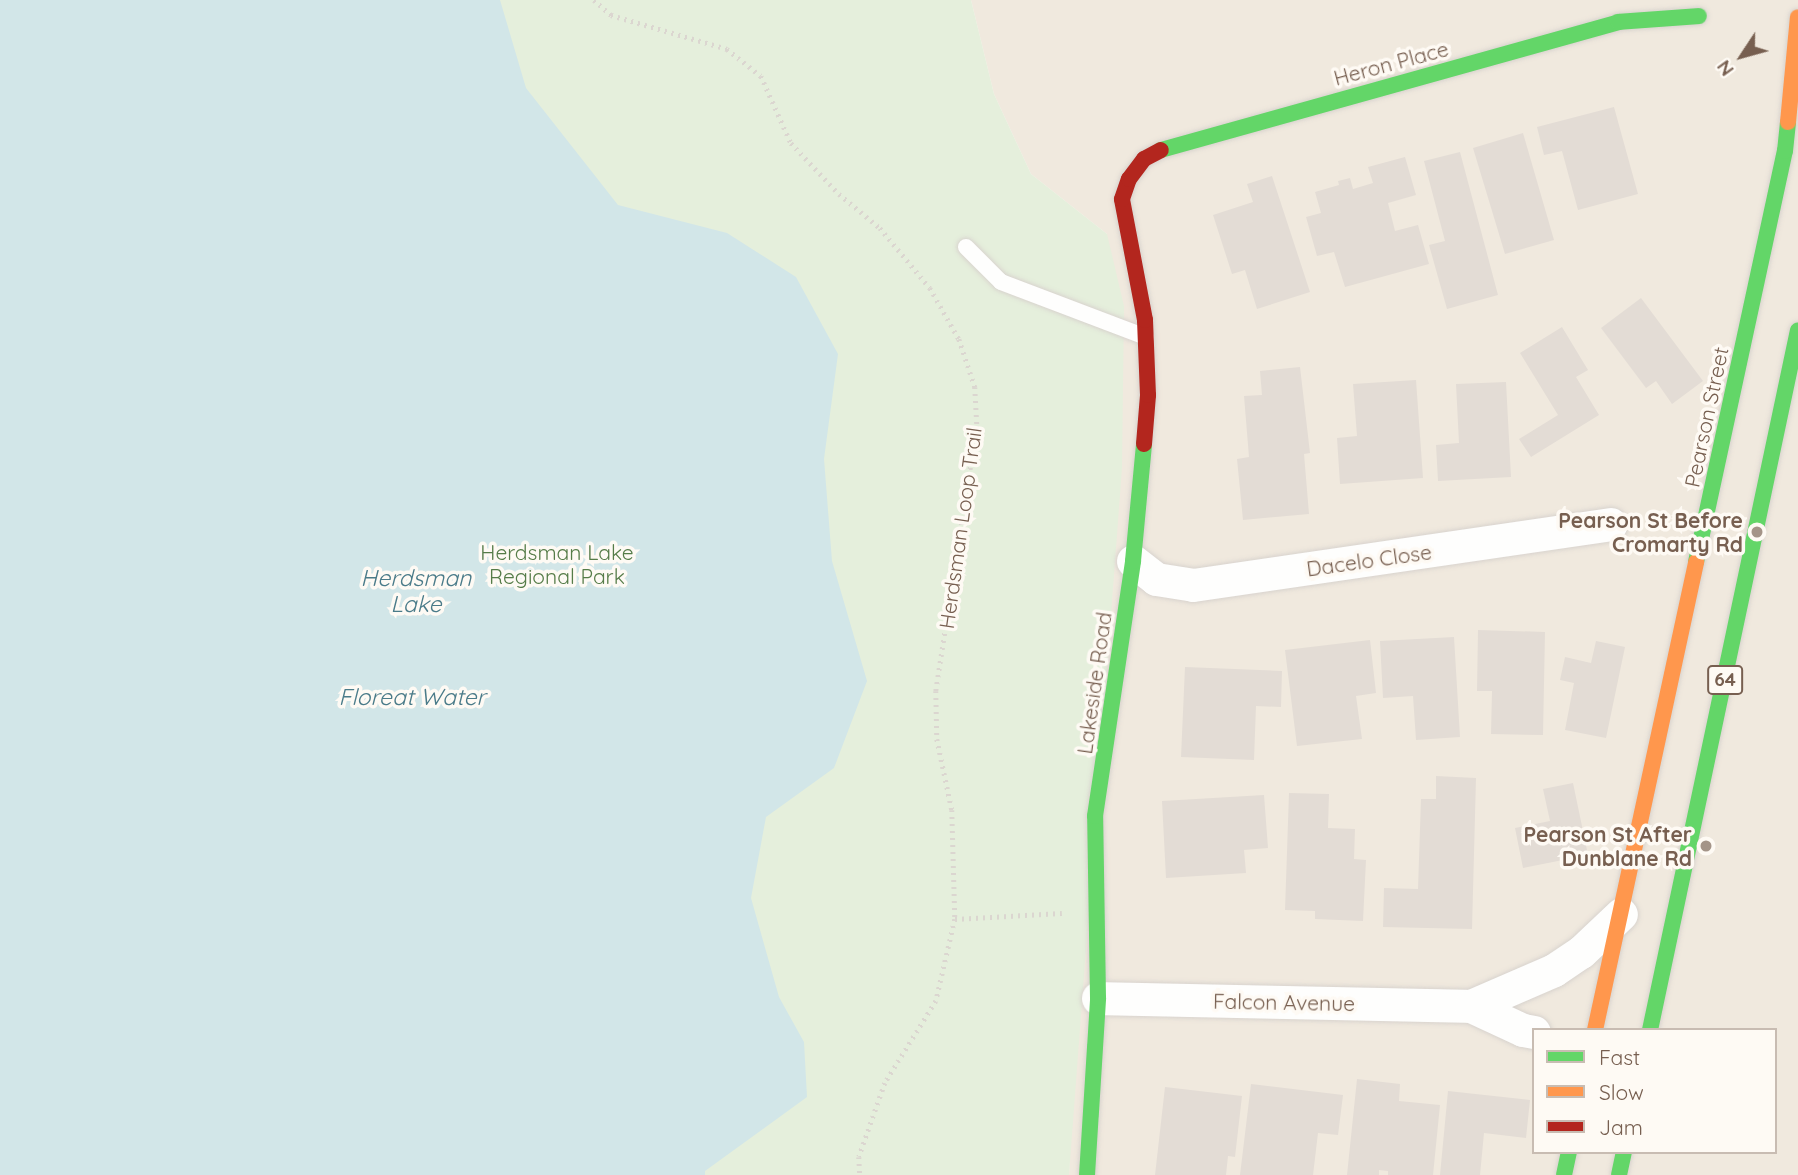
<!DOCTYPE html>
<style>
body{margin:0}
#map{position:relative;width:1798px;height:1175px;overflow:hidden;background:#f8f6f0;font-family:Quicksand,sans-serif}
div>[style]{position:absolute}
.residential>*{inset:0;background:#f0e9de}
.green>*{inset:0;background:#e5efdc}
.water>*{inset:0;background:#d2e6e8}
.building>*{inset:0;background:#e3dcd5}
.path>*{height:4.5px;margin-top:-2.25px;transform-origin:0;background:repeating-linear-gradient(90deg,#dbd6d0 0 2px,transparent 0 7px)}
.roads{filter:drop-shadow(0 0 2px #d8d3ce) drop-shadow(0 0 2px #d8d3ce)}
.lane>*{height:16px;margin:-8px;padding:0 8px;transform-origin:8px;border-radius:8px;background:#fefefd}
.street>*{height:33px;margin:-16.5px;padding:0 16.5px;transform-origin:16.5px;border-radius:16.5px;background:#fefefd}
.fast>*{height:16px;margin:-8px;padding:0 8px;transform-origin:8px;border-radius:8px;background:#63d668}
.slow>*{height:16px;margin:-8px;padding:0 8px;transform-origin:8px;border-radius:8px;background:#ff974d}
.jam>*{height:16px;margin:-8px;padding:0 8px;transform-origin:8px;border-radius:8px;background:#b3261e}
.dots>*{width:19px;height:19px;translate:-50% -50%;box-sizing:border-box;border:4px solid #fefaf4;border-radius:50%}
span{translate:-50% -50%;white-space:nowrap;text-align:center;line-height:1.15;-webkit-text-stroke:7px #fefaf4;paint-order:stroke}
.shield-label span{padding:2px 5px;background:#fefaf4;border:2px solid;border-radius:5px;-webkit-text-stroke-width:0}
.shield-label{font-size:19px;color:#775f50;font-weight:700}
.street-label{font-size:21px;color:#775f50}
.poi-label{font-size:21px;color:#775f50;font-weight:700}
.right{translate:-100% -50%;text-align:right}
.park-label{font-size:21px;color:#557c48}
.water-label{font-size:23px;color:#4a7b89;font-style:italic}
.legend{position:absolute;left:1532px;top:1028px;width:245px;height:126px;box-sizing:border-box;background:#fefaf4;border:2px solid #c8bcb2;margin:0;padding:9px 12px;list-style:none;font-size:21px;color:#775f50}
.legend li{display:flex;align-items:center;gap:14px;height:35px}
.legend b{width:35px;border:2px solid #c8bcb2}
.north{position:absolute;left:1707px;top:21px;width:70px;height:70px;-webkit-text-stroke:5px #fefaf4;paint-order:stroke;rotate:234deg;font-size:19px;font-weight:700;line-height:28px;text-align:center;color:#775f50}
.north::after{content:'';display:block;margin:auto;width:24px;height:32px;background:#775f50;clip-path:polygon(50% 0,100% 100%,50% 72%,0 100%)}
</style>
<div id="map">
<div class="residential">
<div style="clip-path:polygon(evenodd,971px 0,1798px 0,1798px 1175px,1069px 1175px,1107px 234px,1031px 174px,994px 94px,971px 0,1534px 1030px,1775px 1030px,1775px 1152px,1534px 1152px,1534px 1030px)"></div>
</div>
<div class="green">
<div style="clip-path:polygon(0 0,971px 0,994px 94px,1031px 174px,1107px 234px,1124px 306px,1122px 468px,1069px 1175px,0 1175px)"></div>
</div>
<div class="water">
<div style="clip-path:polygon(0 0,500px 0,526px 88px,618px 205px,727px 233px,796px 277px,838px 354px,824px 459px,832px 561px,867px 681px,834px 768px,766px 817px,751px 898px,779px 997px,804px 1042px,807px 1097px,705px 1171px,705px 1175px,0 1175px)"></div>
</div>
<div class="building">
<div style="clip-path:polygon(1614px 107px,1638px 194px,1578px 210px,1562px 151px,1544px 155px,1537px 127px)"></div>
<div style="clip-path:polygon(1523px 133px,1554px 240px,1505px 254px,1473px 148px)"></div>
<div style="clip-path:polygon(1460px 152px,1498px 295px,1447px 309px,1429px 245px,1445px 241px,1424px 161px)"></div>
<div style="clip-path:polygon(1405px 157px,1416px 195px,1388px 203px,1395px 231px,1418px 225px,1429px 264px,1345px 287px,1334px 252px,1317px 256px,1306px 217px,1321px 213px,1315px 192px,1339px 185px,1338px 181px,1350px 178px,1353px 189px,1373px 183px,1368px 167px)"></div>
<div style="clip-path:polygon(1272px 176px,1310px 292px,1257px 309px,1245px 270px,1232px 274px,1213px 215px,1253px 202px,1247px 184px)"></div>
<div style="clip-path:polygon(1641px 298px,1703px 381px,1672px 404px,1656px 381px,1646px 388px,1601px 328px)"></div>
<div style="clip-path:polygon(1562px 327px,1588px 370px,1576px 377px,1599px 415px,1531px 457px,1519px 439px,1558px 415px,1520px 353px)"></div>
<div style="clip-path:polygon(1300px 367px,1310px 453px,1304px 454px,1309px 514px,1243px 520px,1237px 459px,1249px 457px,1244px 396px,1262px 395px,1260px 371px)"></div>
<div style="clip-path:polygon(1416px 380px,1423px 478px,1340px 484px,1337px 438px,1357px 436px,1353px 384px)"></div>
<div style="clip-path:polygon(1506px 382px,1511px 477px,1438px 481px,1436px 445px,1459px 443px,1456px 384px)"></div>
<div style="clip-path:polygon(1478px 630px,1545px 632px,1543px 735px,1491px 734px,1492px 691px,1477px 691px)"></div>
<div style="clip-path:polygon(1454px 637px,1460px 737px,1416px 740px,1413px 696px,1383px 698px,1380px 641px)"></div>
<div style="clip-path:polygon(1370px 640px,1376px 693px,1356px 696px,1362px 739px,1297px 746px,1285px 650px)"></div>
<div style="clip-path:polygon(1596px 641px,1625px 647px,1606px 738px,1565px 730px,1574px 683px,1560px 680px,1565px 657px,1591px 663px)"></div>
<div style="clip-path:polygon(1185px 667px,1282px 671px,1281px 707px,1256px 706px,1254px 760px,1181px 757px)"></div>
<div style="clip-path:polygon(1436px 776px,1476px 778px,1472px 929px,1383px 927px,1384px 888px,1418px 889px,1421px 799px,1436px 799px)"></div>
<div style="clip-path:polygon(1573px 783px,1588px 855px,1523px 868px,1515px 828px,1550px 821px,1543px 789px)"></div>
<div style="clip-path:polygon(1289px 793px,1329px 794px,1328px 828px,1355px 829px,1354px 859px,1366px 860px,1363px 921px,1315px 919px,1315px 911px,1285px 910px)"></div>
<div style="clip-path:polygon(1264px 795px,1268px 848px,1244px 850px,1246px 873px,1166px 878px,1162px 801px)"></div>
<div style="clip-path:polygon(1357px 1079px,1400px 1084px,1399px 1101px,1440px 1105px,1433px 1175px,1388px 1175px,1388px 1171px,1379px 1170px,1379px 1175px,1347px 1175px)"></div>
<div style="clip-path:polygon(1251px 1084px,1343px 1095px,1338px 1135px,1318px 1133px,1313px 1175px,1240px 1175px)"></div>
<div style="clip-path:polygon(1165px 1087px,1242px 1096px,1235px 1157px,1228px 1156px,1226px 1175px,1155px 1175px)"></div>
<div style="clip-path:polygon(1448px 1091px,1530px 1100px,1526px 1138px,1484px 1133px,1480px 1175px,1440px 1175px)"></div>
</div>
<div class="path">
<div style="left:594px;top:0;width:23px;rotate:41deg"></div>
<div style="left:611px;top:15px;width:121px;rotate:16.3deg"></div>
<div style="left:727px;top:49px;width:43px;rotate:38.5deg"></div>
<div style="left:761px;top:76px;width:73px;rotate:65.9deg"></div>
<div style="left:791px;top:143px;width:70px;rotate:46.7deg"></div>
<div style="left:839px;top:194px;width:53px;rotate:39.7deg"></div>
<div style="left:880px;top:228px;width:78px;rotate:50.2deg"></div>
<div style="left:930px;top:288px;width:59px;rotate:60.4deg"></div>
<div style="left:959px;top:339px;width:51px;rotate:71.6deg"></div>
<div style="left:975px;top:387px;width:39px;rotate:87deg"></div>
<div style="left:977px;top:426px;width:268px;rotate:98.8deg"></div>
<div style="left:936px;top:691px;width:48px;rotate:88.8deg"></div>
<div style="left:937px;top:739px;width:73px;rotate:78.1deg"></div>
<div style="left:952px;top:810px;width:109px;rotate:88.4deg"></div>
<div style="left:955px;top:919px;width:84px;rotate:103deg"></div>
<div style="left:936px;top:1001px;width:97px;rotate:121.9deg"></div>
<div style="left:885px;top:1083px;width:78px;rotate:109.4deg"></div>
<div style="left:859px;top:1157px;width:18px;rotate:87deg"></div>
<div style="left:955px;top:919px;width:107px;rotate:-3.2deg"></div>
</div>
<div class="roads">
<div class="lane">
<div style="left:966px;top:247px;width:49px;rotate:45deg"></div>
<div style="left:1001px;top:282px;width:155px;rotate:20.8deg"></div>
</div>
<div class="street">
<div style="left:1133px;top:561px;width:29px;rotate:38deg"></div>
<div style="left:1156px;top:579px;width:37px;rotate:9deg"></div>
<div style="left:1193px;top:585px;width:422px;rotate:-8.3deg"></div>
<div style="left:1098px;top:998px;width:373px;rotate:1.2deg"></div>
<div style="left:1471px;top:1006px;width:90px;rotate:-23.4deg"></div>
<div style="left:1554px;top:970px;width:32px;rotate:-34deg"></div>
<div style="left:1581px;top:952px;width:55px;rotate:-43.5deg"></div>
<div style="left:1471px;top:1006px;width:57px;rotate:24.8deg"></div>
<div style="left:1523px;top:1030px;width:11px;rotate:10deg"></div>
</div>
<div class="fast">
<div style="left:1161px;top:150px;width:475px;rotate:-15.6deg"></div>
<div style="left:1618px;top:22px;width:81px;rotate:-4.2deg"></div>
<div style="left:1696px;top:562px;width:421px;rotate:-77.8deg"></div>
<div style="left:1785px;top:151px;width:29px;rotate:-84deg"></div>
<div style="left:1650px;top:1030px;width:715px;rotate:-78.06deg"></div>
<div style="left:1087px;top:1175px;width:177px;rotate:-86.4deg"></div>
<div style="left:1098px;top:998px;width:182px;rotate:-90.9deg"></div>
<div style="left:1095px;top:816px;width:258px;rotate:-81.5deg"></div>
<div style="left:1133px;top:561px;width:118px;rotate:-84.6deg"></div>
<div style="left:1564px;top:1175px;width:24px;rotate:-78deg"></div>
<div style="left:1619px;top:1175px;width:24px;rotate:-78deg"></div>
</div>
<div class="slow">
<div style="left:1788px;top:122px;width:105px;rotate:-84.6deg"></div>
<div style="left:1595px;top:1030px;width:479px;rotate:-77.8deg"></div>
</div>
<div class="jam">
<div style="left:1144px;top:444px;width:49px;rotate:-85.3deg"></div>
<div style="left:1148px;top:395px;width:75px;rotate:-92.3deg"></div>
<div style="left:1145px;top:320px;width:123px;rotate:-100.8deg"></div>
<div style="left:1122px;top:199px;width:21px;rotate:-71deg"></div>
<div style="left:1129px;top:179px;width:25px;rotate:-53deg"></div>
<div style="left:1144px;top:159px;width:19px;rotate:-28deg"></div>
</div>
</div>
<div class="dots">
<div style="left:1757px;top:532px;background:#a49488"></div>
<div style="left:1706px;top:846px;background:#a49488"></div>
</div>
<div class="shield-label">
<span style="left:1725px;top:680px">64</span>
</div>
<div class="street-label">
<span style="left:1391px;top:63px;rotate:-15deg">Heron Place</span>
<span style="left:1706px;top:417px;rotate:-78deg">Pearson Street</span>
<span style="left:960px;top:528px;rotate:-82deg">Herdsman Loop Trail</span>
<span style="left:1369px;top:560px;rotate:-8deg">Dacelo Close</span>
<span style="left:1094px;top:683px;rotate:-82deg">Lakeside Road</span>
<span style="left:1284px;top:1002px;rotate:1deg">Falcon Avenue</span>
</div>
<div class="poi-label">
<span class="right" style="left:1743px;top:532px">Pearson St Before<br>Cromarty Rd</span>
<span class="right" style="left:1692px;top:846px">Pearson St After<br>Dunblane Rd</span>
</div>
<div class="park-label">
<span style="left:557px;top:564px">Herdsman Lake<br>Regional Park</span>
</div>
<div class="water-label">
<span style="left:416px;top:591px">Herdsman<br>Lake</span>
<span style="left:412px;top:697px">Floreat Water</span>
</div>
<ul class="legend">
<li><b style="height:9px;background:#63d668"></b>Fast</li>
<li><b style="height:9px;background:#ff974d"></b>Slow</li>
<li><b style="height:9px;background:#b3261e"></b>Jam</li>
</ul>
<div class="north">N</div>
</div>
